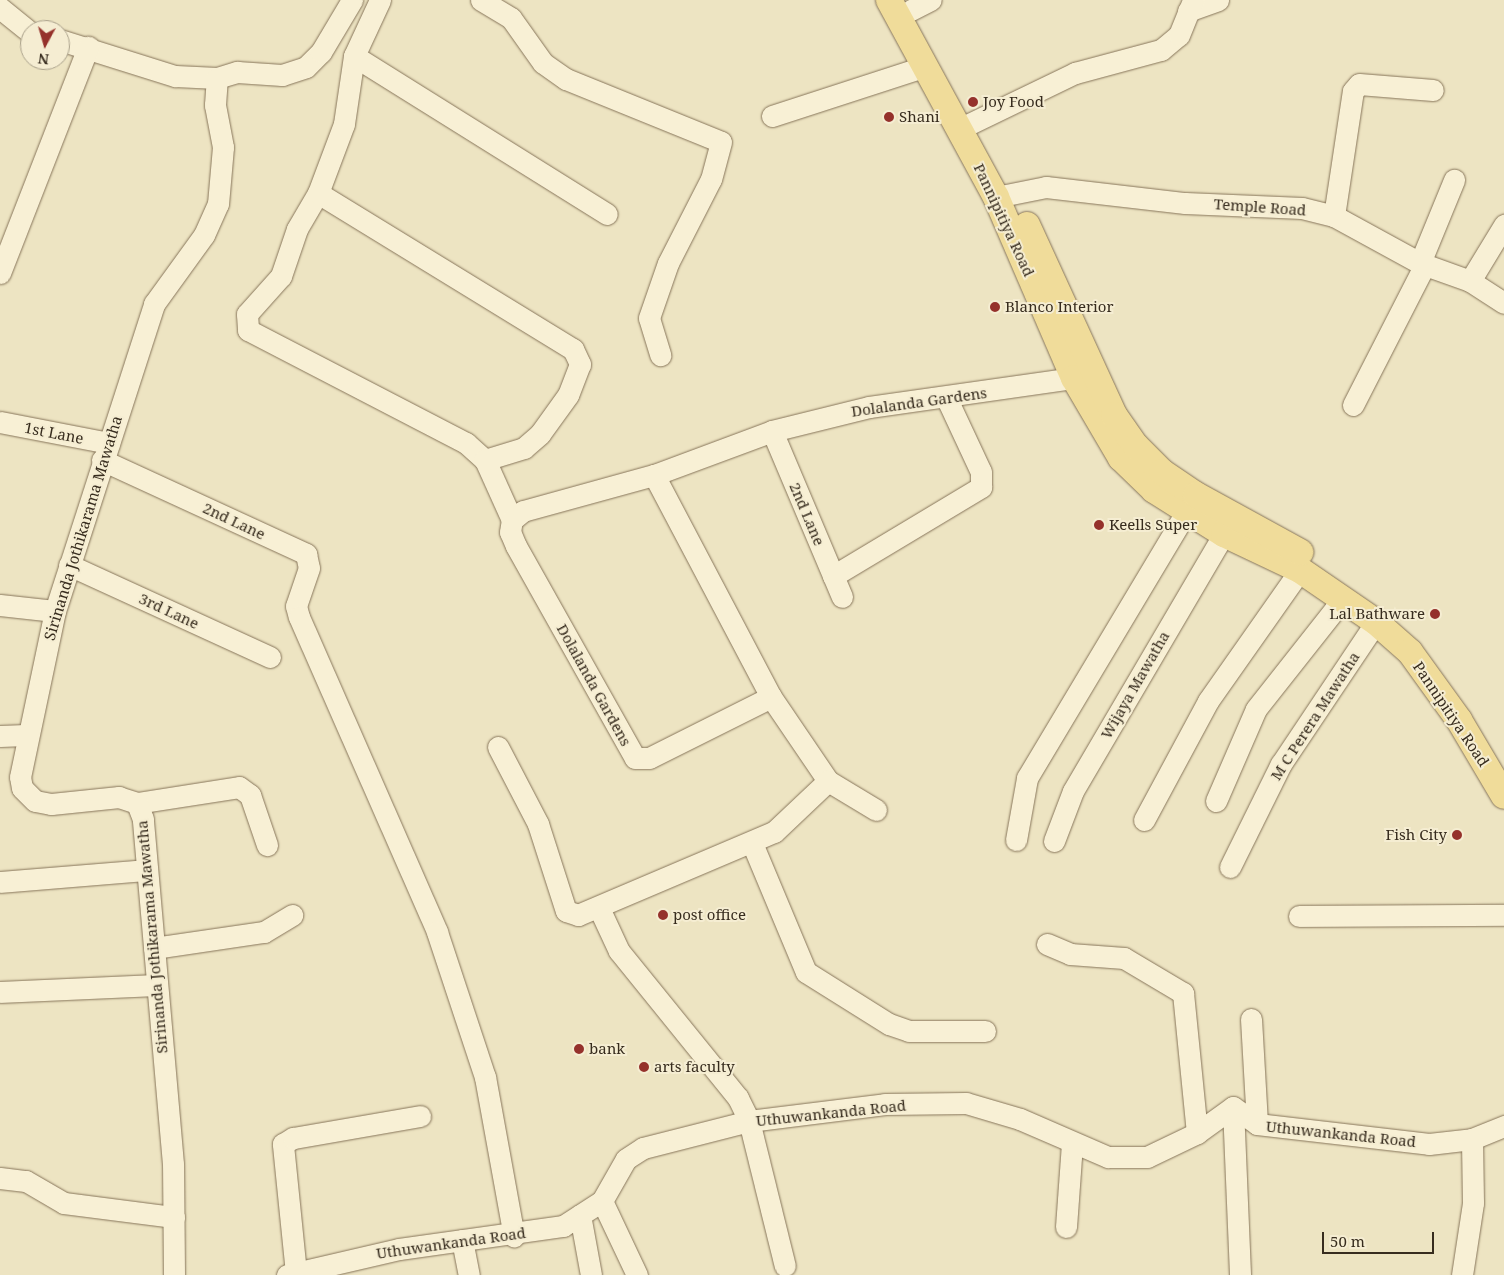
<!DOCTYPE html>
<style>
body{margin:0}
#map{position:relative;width:1504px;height:1275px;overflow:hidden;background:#ede4c2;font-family:"Noto Serif",serif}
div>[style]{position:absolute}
.roads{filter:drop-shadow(0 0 1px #87755a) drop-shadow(0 0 1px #87755a)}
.minor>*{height:21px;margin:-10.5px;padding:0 10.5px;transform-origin:10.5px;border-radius:10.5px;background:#f8f0d5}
.major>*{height:26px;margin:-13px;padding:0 13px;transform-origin:13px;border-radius:13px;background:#f0dc9a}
.dots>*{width:14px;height:14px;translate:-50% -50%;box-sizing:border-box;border:2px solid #f5edd2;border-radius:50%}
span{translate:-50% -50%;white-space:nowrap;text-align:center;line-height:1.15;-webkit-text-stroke:4px #f5edd2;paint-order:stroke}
.poi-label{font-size:15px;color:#372c1e}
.left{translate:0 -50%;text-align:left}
.right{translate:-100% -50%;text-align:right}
.street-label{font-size:15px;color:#372c1e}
.north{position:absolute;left:20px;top:20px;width:50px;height:50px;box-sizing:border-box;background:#f5edd2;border:1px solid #a9a08a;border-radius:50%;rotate:186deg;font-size:14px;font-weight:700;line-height:20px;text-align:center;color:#372c1e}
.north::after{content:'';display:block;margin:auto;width:18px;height:22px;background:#95312b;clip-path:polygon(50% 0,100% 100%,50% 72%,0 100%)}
.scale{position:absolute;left:1322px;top:1232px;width:112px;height:22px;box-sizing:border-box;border:2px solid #372c1e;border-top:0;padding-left:6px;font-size:15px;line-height:18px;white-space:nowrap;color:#372c1e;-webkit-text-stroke:4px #f5edd2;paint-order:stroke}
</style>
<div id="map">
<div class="roads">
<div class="minor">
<div style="left:380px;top:0;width:62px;rotate:114.9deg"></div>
<div style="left:354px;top:56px;width:69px;rotate:98.4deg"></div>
<div style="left:344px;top:124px;width:74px;rotate:110.6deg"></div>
<div style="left:318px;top:193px;width:42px;rotate:120.3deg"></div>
<div style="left:297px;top:229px;width:50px;rotate:108.8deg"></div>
<div style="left:281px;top:276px;width:51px;rotate:131.8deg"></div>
<div style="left:247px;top:314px;width:16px;rotate:86deg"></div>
<div style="left:248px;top:330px;width:246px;rotate:27.4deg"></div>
<div style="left:466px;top:443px;width:25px;rotate:42deg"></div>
<div style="left:485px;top:460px;width:66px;rotate:65.8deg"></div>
<div style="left:481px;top:0;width:35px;rotate:31deg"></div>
<div style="left:511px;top:18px;width:55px;rotate:54.6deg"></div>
<div style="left:543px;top:63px;width:28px;rotate:35deg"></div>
<div style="left:566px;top:79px;width:167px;rotate:22.1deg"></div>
<div style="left:721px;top:142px;width:38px;rotate:105deg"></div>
<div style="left:711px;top:179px;width:94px;rotate:117.1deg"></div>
<div style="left:668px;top:263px;width:58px;rotate:109.1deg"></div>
<div style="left:649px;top:318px;width:39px;rotate:73deg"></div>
<div style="left:0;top:8px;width:38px;rotate:39deg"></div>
<div style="left:911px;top:10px;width:22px;rotate:-27deg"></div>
<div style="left:1188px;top:11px;width:32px;rotate:-20deg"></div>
<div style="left:60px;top:40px;width:121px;rotate:17.4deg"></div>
<div style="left:175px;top:76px;width:42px;rotate:2.7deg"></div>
<div style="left:354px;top:56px;width:298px;rotate:32deg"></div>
<div style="left:772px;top:116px;width:162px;rotate:-18deg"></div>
<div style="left:959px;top:129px;width:129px;rotate:-25.8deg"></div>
<div style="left:1075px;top:73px;width:89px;rotate:-15deg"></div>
<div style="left:1161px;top:50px;width:23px;rotate:-40deg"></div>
<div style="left:1179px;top:35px;width:38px;rotate:-68deg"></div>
<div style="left:318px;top:193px;width:299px;rotate:31.5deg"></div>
<div style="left:573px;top:349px;width:17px;rotate:65deg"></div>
<div style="left:580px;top:364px;width:33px;rotate:111deg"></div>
<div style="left:568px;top:395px;width:48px;rotate:125.7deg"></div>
<div style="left:540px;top:434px;width:21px;rotate:139deg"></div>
<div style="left:524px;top:448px;width:41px;rotate:162.9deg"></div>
<div style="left:996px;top:197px;width:51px;rotate:-11.3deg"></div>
<div style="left:1046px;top:187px;width:140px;rotate:6.6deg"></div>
<div style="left:1185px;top:203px;width:117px;rotate:2.4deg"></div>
<div style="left:1302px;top:208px;width:33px;rotate:14deg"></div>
<div style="left:1334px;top:216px;width:98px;rotate:28.7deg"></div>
<div style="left:1420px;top:263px;width:53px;rotate:19.8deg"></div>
<div style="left:1470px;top:281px;width:40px;rotate:32.9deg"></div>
<div style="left:1334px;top:216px;width:126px;rotate:-81.4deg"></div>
<div style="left:1353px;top:91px;width:9px;rotate:-49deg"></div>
<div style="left:1359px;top:84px;width:74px;rotate:4.6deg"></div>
<div style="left:1420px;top:263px;width:90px;rotate:-67.7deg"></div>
<div style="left:0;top:273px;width:243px;rotate:-68.7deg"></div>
<div style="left:1470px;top:281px;width:66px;rotate:-58.7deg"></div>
<div style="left:1353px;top:405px;width:158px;rotate:-62.9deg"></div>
<div style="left:0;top:422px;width:111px;rotate:10.9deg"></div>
<div style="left:772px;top:431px;width:180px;rotate:67.1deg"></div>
<div style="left:102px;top:460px;width:225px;rotate:24.7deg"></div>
<div style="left:306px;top:554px;width:14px;rotate:78deg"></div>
<div style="left:309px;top:568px;width:40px;rotate:108.9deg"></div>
<div style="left:296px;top:606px;width:11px;rotate:75deg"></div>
<div style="left:299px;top:617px;width:344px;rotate:66.3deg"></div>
<div style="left:437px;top:932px;width:153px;rotate:71.7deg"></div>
<div style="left:485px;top:1077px;width:162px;rotate:79.7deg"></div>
<div style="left:654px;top:475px;width:251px;rotate:62.2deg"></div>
<div style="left:771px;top:697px;width:136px;rotate:153.4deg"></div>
<div style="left:649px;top:758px;width:14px;rotate:180deg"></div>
<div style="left:635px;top:758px;width:243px;rotate:-119.3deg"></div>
<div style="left:516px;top:546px;width:15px;rotate:-113deg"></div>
<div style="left:510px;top:532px;width:12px;rotate:-81deg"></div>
<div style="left:512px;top:520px;width:14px;rotate:-39deg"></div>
<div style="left:523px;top:511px;width:136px;rotate:-15.4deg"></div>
<div style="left:654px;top:475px;width:126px;rotate:-20.4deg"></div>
<div style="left:772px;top:431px;width:100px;rotate:-13.9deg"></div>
<div style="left:869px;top:407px;width:207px;rotate:-8.1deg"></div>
<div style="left:69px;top:565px;width:221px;rotate:24.6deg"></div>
<div style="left:833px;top:576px;width:173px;rotate:-31deg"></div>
<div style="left:981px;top:487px;width:15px;rotate:-90deg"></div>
<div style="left:981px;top:472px;width:81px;rotate:-115deg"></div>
<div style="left:0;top:605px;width:55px;rotate:6.2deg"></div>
<div style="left:771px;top:697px;width:102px;rotate:55.8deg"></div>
<div style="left:828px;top:781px;width:56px;rotate:31.1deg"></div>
<div style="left:0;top:736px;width:26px;rotate:-2deg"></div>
<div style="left:498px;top:747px;width:87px;rotate:62.5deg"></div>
<div style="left:538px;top:824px;width:91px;rotate:72.2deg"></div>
<div style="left:566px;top:911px;width:13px;rotate:18deg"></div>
<div style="left:578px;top:915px;width:213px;rotate:-23deg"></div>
<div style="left:774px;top:832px;width:74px;rotate:-43.4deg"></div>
<div style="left:1216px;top:801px;width:100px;rotate:-66.5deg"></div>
<div style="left:1256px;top:709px;width:140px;rotate:-51.7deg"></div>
<div style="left:137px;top:803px;width:103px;rotate:-8.9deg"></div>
<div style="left:239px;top:787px;width:14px;rotate:36deg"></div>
<div style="left:250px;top:795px;width:53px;rotate:71.2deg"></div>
<div style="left:1144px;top:820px;width:135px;rotate:-61.7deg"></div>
<div style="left:1208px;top:701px;width:160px;rotate:-54.9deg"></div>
<div style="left:1016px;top:840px;width:63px;rotate:-79.9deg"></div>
<div style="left:1027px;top:778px;width:311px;rotate:-59.1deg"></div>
<div style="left:1054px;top:841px;width:53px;rotate:-69.2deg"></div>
<div style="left:1073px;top:791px;width:298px;rotate:-59.6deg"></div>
<div style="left:752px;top:843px;width:140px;rotate:67.3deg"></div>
<div style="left:806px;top:972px;width:98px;rotate:32.1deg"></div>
<div style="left:889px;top:1024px;width:21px;rotate:19deg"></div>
<div style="left:909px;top:1031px;width:76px"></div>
<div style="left:1230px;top:867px;width:115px;rotate:-63.7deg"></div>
<div style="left:1281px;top:764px;width:171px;rotate:-56.2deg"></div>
<div style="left:0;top:882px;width:147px;rotate:-4.7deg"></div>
<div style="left:599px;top:908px;width:47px;rotate:65.1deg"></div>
<div style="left:619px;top:951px;width:189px;rotate:51deg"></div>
<div style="left:738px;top:1098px;width:25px;rotate:64deg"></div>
<div style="left:749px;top:1121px;width:149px;rotate:76.1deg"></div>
<div style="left:1299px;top:916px;width:205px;rotate:-0.3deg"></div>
<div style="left:1047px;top:944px;width:25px;rotate:23deg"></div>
<div style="left:1070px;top:954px;width:54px;rotate:4.2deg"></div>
<div style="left:1124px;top:958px;width:69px;rotate:30.7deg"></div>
<div style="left:1183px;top:993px;width:141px;rotate:84.3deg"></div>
<div style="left:154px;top:948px;width:111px;rotate:-8.3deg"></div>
<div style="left:264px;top:932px;width:33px;rotate:-31deg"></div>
<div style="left:0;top:992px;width:157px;rotate:-2.6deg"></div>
<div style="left:1251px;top:1019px;width:105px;rotate:86.7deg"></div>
<div style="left:1233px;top:1107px;width:168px;rotate:87.6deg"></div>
<div style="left:0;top:1178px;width:26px;rotate:7deg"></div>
<div style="left:26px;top:1181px;width:44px;rotate:30.1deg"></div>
<div style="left:64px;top:1203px;width:111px;rotate:7.3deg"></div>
<div style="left:602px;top:1201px;width:82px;rotate:64.7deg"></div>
<div style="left:580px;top:1215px;width:61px;rotate:79.6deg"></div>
<div style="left:1066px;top:1227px;width:84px;rotate:-85.9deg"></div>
<div style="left:462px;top:1240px;width:36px;rotate:79deg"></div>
<div style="left:296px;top:1273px;width:130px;rotate:-95.8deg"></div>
<div style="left:283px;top:1144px;width:12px;rotate:-31deg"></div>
<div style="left:293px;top:1138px;width:129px;rotate:-9.8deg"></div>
<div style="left:174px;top:1275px;width:111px;rotate:-90.5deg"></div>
<div style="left:173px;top:1164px;width:346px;rotate:-95deg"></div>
<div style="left:143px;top:819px;width:17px;rotate:-111deg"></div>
<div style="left:137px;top:803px;width:19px;rotate:-162deg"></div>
<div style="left:119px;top:797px;width:68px;rotate:174.1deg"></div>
<div style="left:51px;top:804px;width:16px;rotate:-169deg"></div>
<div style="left:35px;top:801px;width:18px;rotate:-135deg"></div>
<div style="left:22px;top:788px;width:11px;rotate:-100deg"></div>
<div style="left:20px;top:777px;width:170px;rotate:-78.1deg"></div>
<div style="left:55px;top:611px;width:323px;rotate:-72.1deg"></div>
<div style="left:154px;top:304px;width:85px;rotate:-54.1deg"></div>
<div style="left:204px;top:235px;width:34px;rotate:-66deg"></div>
<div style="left:218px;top:204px;width:57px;rotate:-85deg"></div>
<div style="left:223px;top:147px;width:43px;rotate:-100.8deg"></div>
<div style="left:215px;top:105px;width:27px;rotate:-86deg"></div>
<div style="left:217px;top:78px;width:21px;rotate:-17deg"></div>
<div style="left:237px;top:72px;width:45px;rotate:3.8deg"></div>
<div style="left:282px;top:75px;width:25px;rotate:-18deg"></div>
<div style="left:306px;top:67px;width:21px;rotate:-45deg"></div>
<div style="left:321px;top:52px;width:61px;rotate:-59.2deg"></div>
<div style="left:287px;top:1275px;width:115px;rotate:-13.1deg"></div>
<div style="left:399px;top:1249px;width:166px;rotate:-8deg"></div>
<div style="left:563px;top:1226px;width:46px;rotate:-32.7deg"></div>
<div style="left:602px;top:1201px;width:48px;rotate:-60.3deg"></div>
<div style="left:626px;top:1159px;width:20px;rotate:-33deg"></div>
<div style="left:643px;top:1148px;width:109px;rotate:-14.3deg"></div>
<div style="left:749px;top:1121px;width:137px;rotate:-7.1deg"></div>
<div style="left:885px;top:1104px;width:81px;rotate:-0.7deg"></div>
<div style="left:966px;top:1103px;width:56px;rotate:16.5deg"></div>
<div style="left:1020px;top:1119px;width:96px;rotate:23.4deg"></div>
<div style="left:1108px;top:1157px;width:39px"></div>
<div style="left:1147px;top:1157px;width:55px;rotate:-25.6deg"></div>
<div style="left:1197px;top:1133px;width:44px;rotate:-35.8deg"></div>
<div style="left:1233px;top:1107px;width:29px;rotate:35deg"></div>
<div style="left:1257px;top:1124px;width:173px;rotate:6.6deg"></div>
<div style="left:1429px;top:1144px;width:43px;rotate:-6.6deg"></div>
<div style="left:1472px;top:1139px;width:35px;rotate:-22deg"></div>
<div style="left:1462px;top:1275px;width:73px;rotate:-81.3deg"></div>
<div style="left:1473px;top:1203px;width:64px;rotate:-90.9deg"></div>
</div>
<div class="major">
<div style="left:889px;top:0;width:224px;rotate:61.5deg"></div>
<div style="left:996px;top:197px;width:197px;rotate:66.7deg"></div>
<div style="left:1074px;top:378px;width:93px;rotate:59.6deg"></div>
<div style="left:1121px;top:458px;width:46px;rotate:44.1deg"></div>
<div style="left:1154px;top:490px;width:83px;rotate:32.2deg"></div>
<div style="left:1224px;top:534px;width:84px;rotate:25.3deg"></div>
<div style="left:1300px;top:570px;width:92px;rotate:34.4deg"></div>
<div style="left:1376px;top:622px;width:45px;rotate:41.4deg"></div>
<div style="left:1410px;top:652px;width:84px;rotate:54.2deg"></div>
<div style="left:1459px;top:720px;width:88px;rotate:59.4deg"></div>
<div style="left:1027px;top:225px;width:209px;rotate:65.4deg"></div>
<div style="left:1114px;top:415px;width:38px;rotate:55deg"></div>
<div style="left:1136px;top:446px;width:37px;rotate:45deg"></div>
<div style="left:1162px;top:472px;width:41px;rotate:34.1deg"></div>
<div style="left:1196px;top:495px;width:119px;rotate:28.7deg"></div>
</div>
</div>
<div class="dots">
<div style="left:973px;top:102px;background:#95312b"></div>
<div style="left:889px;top:117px;background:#95312b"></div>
<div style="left:995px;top:307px;background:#95312b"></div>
<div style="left:1099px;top:525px;background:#95312b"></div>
<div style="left:1435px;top:614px;background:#95312b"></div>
<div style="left:1457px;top:835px;background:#95312b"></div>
<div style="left:663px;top:915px;background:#95312b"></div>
<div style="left:579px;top:1049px;background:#95312b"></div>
<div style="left:644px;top:1067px;background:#95312b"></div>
</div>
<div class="poi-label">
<span class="left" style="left:983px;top:102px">Joy Food</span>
<span class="left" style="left:899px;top:117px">Shani</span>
<span class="left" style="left:1005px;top:307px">Blanco Interior</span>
<span class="left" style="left:1109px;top:525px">Keells Super</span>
<span class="right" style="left:1425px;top:614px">Lal Bathware</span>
<span class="right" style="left:1447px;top:835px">Fish City</span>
<span class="left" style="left:673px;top:915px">post office</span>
<span class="left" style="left:589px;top:1049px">bank</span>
<span class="left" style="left:654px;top:1067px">arts faculty</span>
</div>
<div class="street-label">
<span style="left:1260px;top:207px;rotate:4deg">Temple Road</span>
<span style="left:1004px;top:220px;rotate:65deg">Pannipitiya Road</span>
<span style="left:919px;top:402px;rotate:-8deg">Dolalanda Gardens</span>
<span style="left:54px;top:433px;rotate:11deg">1st Lane</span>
<span style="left:807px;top:514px;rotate:67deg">2nd Lane</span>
<span style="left:234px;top:521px;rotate:25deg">2nd Lane</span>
<span style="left:83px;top:528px;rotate:-73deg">Sirinanda Jothikarama Mawatha</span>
<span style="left:169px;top:611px;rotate:25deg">3rd Lane</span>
<span style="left:594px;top:685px;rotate:61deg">Dolalanda Gardens</span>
<span style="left:1135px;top:685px;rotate:-60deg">Wijaya Mawatha</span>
<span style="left:1451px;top:714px;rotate:56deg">Pannipitiya Road</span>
<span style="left:1315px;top:716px;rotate:-57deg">M C Perera Mawatha</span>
<span style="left:152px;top:937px;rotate:-95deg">Sirinanda Jothikarama Mawatha</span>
<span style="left:831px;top:1113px;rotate:-6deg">Uthuwankanda Road</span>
<span style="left:1341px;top:1134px;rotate:6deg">Uthuwankanda Road</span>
<span style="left:451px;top:1243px;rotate:-8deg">Uthuwankanda Road</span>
</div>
<div class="north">N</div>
<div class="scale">50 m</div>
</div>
